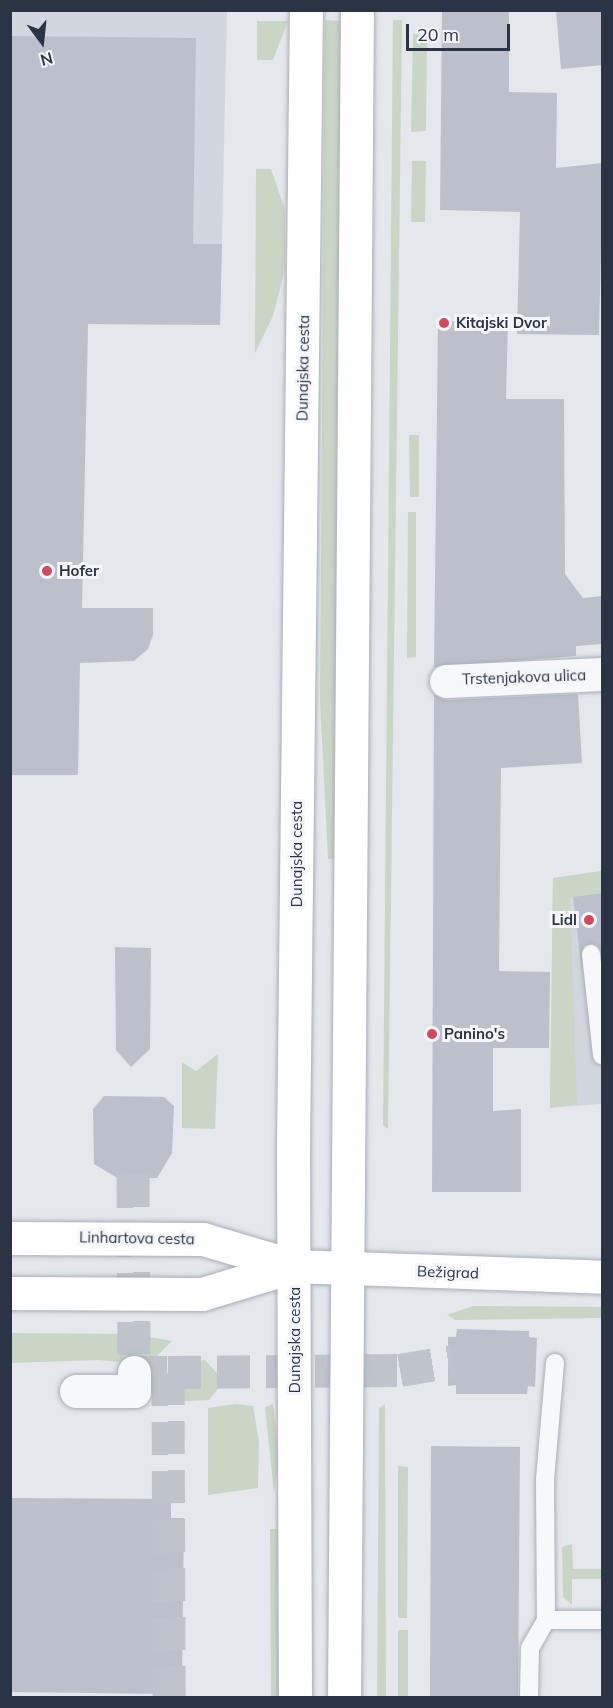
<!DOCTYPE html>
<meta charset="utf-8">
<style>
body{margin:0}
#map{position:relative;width:613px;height:1708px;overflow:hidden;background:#e4e7ec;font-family:Mulish,sans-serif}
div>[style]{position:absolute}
.built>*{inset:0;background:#d2d6de}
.green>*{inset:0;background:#c9d6c5}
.building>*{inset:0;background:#bbc0ca}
.street-tunnel>*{height:33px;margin-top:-16.5px;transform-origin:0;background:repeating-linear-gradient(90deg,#bfc3cb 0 33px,transparent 0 49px)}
.roads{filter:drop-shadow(0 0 2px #a9aeb7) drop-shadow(0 0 2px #a9aeb7)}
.lane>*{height:18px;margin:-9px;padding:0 9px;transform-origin:9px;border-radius:9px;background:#f7f8fa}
.street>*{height:33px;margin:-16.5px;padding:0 16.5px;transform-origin:16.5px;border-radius:16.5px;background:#f7f8fa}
.secondary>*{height:33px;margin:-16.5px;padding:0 16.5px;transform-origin:16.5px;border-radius:16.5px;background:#fff}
.primary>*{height:33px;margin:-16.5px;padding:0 16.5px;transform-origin:16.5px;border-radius:16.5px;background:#fff}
.dots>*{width:16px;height:16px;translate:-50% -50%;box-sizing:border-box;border:3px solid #f4f6f9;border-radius:50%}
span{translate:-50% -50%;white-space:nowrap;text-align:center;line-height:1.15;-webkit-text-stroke:6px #f4f6f9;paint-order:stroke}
.poi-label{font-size:15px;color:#2b3445;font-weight:700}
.left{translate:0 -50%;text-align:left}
.right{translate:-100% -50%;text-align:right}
.street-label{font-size:15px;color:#2b3445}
.frame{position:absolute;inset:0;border:12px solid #2b3445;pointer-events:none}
.north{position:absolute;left:12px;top:12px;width:60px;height:60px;-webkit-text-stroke:4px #f4f6f9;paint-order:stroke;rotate:165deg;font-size:16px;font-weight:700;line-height:24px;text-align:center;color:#2b3445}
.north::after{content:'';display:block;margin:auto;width:21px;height:27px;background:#2b3445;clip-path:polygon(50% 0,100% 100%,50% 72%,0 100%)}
.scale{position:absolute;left:406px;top:24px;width:104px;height:27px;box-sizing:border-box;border:3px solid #2b3445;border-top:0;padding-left:8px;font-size:18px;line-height:21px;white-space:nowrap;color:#2b3445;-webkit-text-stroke:4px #f4f6f9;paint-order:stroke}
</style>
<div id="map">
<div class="built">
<div style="clip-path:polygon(11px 11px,227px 11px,220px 325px,88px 324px,87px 368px,11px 367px)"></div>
<div style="clip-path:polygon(602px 871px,602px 1104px,550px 1108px,553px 878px)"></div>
</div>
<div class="green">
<div style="clip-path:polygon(325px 20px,341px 21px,334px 859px,328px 859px,320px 701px)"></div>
<div style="clip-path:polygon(393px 20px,402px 20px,388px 1129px,383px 1125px)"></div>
<div style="clip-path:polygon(257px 21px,288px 21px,273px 60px,257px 60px)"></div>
<div style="clip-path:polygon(413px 34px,427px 35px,426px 131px,411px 132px)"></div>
<div style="clip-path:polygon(412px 161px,426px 161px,425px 222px,411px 222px)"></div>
<div style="clip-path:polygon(256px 169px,271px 169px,285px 210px,285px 269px,273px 316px,255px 353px)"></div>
<div style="clip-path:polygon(409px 435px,419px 435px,419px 497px,410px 497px)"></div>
<div style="clip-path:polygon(408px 512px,416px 512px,416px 657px,407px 658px)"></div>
<div style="clip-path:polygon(602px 871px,602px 893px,570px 898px,577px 1104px,550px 1108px,553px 878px)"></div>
<div style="clip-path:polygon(218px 1054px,215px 1129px,182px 1128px,182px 1062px,196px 1071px)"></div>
<div style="clip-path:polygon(473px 1306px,602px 1307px,602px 1318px,456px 1320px,447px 1315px)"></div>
<div style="clip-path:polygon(10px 1333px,132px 1334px,172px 1341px,148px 1365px,99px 1360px,11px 1363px)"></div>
<div style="clip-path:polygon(205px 1360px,224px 1381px,209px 1400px,167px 1402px,168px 1365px)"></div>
<div style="clip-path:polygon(235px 1404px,253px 1406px,259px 1441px,258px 1488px,208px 1495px,208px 1408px)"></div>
<div style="clip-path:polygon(273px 1404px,279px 1459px,274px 1493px,265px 1407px)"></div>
<div style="clip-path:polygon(385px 1404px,386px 1697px,377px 1698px,379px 1408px)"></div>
<div style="clip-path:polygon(398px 1466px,408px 1467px,407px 1618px,398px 1618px)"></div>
<div style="clip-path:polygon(270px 1529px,278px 1529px,279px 1697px,271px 1697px)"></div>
<div style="clip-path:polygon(572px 1544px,573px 1569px,602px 1569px,602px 1579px,572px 1579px,572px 1605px,563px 1597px,562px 1547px)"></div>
<div style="clip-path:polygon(398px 1630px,408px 1630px,408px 1697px,398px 1696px)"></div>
</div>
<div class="building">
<div style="clip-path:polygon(442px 10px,509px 10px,509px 92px,557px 93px,556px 168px,603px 163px,599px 335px,517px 334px,520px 212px,440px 210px)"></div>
<div style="clip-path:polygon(556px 10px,603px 10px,603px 65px,561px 69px)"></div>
<div style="clip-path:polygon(10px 36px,196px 38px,193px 244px,222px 244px,220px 325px,88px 324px,82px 608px,153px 608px,153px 635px,148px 649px,134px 661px,80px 663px,78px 775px,10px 775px)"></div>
<div style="clip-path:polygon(438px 321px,508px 322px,506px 399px,564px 399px,565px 574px,583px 598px,603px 596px,603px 644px,576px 646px,576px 656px,434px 667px)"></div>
<div style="clip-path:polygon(434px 694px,447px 700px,578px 694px,582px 763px,501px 768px,499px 971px,550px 972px,549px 1048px,493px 1048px,493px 1111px,521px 1109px,521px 1192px,432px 1192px)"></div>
<div style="clip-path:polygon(603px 893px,603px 956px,596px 944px,584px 945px,582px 972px,573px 897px)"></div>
<div style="clip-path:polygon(115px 947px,151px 948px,150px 1049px,131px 1067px,116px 1050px)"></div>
<div style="clip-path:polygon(104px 1096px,164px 1097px,174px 1106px,172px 1153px,157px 1178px,119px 1179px,94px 1164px,93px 1109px)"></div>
<div style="clip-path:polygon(457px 1329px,529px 1331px,529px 1337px,537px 1338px,535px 1387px,528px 1386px,527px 1394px,456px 1394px,456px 1385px,448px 1386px,448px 1337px,456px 1337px)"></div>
<div style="clip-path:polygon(431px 1446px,520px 1447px,518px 1698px,430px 1698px)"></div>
<div style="clip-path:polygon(10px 1498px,171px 1499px,171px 1518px,184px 1518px,182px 1676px,168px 1675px,168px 1694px,10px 1692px)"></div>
</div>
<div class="street-tunnel">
<div style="left:133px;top:1174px;width:198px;rotate:89.7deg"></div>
<div style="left:134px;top:1372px;width:34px"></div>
<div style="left:168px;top:1372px;width:326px;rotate:89.8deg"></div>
<div style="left:168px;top:1372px;width:232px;rotate:-0.5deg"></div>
<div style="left:400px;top:1370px;width:54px;rotate:-9.6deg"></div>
</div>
<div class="roads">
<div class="lane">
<div style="left:591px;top:954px;width:102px;rotate:83.8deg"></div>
<div style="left:555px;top:1363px;width:116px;rotate:94.9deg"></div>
<div style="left:545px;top:1479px;width:141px;rotate:89.6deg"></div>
<div style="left:546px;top:1620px;width:56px"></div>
<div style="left:529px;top:1698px;width:50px;rotate:-88.9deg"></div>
<div style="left:530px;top:1648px;width:32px;rotate:-60deg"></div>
</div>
<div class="street">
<div style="left:446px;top:681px;width:156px;rotate:-2.6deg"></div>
<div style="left:76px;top:1391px;width:58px"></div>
<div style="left:134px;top:1391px;width:19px;rotate:-90deg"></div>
</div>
<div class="secondary">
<div style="left:294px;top:1266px;width:308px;rotate:2deg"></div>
</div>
<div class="primary">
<div style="left:10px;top:1238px;width:193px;rotate:0.3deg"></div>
<div style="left:203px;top:1239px;width:95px;rotate:16.5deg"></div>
<div style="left:10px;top:1293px;width:192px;rotate:0.3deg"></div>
<div style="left:202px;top:1294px;width:96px;rotate:-16.9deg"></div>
<div style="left:295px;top:1698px;width:549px;rotate:-90.21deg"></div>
<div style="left:293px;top:1149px;width:1139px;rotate:-89.35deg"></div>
<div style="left:344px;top:1698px;width:1688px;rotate:-89.56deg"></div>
</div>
</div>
<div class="dots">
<div style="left:444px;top:323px;background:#d1495b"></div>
<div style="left:47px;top:571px;background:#d1495b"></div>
<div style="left:589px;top:920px;background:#d1495b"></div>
<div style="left:432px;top:1034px;background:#d1495b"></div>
</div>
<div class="poi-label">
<span class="left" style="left:456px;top:323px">Kitajski Dvor</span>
<span class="left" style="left:59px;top:571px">Hofer</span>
<span class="right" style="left:577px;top:920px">Lidl</span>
<span class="left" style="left:444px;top:1034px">Panino's</span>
</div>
<div class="street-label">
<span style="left:303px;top:368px;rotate:-89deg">Dunajska cesta</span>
<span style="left:524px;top:677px;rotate:-2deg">Trstenjakova ulica</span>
<span style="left:297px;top:854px;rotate:-90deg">Dunajska cesta</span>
<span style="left:137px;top:1238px;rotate:1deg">Linhartova cesta</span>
<span style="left:448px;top:1272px;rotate:2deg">Bežigrad</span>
<span style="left:295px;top:1340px;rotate:-90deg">Dunajska cesta</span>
</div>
<div class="frame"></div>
<div class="north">N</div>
<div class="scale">20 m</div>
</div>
